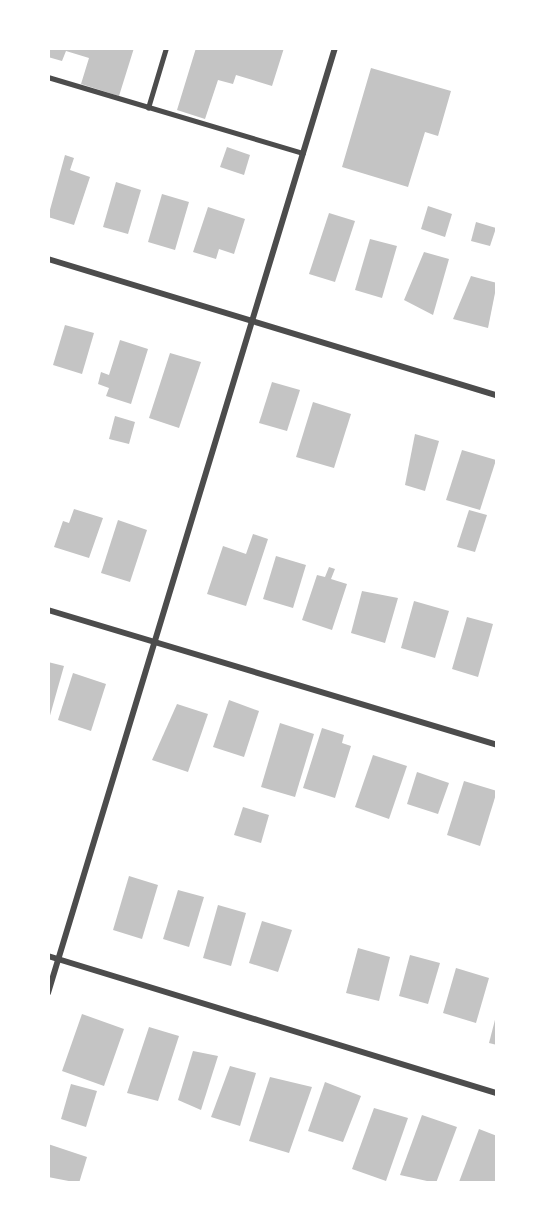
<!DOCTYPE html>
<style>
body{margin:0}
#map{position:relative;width:545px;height:1231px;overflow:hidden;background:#fff;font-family:"PT Serif",serif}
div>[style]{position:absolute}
.building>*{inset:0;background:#c4c4c4}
.service>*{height:4.5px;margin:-2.25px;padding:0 2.25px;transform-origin:2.25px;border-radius:2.25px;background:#4c4c4c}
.minor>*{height:6px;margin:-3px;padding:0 3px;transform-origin:3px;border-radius:3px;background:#4c4c4c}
span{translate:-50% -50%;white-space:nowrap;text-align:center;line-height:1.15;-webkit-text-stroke:4.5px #fff;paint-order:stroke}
.frame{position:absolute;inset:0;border:50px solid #fff;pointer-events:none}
</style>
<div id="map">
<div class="building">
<div style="clip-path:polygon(48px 48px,134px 48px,119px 96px,81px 84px,89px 58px,66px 51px,62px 61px,48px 57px)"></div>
<div style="clip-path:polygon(196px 48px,284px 48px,272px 86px,236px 75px,233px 84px,218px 80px,205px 119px,177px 110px)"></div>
<div style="clip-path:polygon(371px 68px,451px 91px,438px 136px,425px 132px,408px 187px,342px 167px)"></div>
<div style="clip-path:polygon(227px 147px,250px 155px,244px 175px,220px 167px)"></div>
<div style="clip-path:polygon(65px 155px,74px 158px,70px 170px,90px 177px,74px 225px,48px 217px)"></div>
<div style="clip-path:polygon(116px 182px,141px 190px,128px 234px,103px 227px)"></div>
<div style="clip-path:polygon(162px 194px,189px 202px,175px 250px,148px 242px)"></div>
<div style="clip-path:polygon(428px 206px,452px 214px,445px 237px,421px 229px)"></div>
<div style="clip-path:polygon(208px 207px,245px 219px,234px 254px,219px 249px,216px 259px,193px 252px)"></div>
<div style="clip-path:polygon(329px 213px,355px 221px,335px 282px,309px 274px)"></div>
<div style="clip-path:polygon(476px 222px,496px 228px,490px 246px,471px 241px)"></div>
<div style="clip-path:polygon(370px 239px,397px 246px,382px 298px,355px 290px)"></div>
<div style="clip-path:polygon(424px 252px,449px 259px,433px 315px,404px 300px)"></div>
<div style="clip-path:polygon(471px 276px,497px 283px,488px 328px,453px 319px)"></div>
<div style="clip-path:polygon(65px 325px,94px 333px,82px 374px,53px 365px)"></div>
<div style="clip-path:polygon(120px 340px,148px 349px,131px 404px,106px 396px,109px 388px,98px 384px,101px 372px,109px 375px)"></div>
<div style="clip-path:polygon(170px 353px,201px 362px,179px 428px,149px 418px)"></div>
<div style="clip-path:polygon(272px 382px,300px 390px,287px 431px,259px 423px)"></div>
<div style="clip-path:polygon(313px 402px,351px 414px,334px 468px,296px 457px)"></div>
<div style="clip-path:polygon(115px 416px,135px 422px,129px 444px,109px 439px)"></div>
<div style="clip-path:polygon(415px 434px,439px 441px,425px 491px,405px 485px)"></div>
<div style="clip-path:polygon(462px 450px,496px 460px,480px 510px,446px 500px)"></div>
<div style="clip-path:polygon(74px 509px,103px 518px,89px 558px,54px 547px,63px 521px,69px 523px)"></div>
<div style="clip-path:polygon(469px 510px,487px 515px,475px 552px,457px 547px)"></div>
<div style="clip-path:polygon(118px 520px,147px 530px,130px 582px,101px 573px)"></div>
<div style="clip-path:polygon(253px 534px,268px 539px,246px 606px,207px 594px,223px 546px,246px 554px)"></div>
<div style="clip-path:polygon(276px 556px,306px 565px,293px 608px,263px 599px)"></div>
<div style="clip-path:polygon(329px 567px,335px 569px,331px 579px,347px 584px,332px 630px,302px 620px,317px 575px,325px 577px)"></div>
<div style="clip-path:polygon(362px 591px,398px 598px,385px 643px,351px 633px)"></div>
<div style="clip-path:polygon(414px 601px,449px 611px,435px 658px,401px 648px)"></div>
<div style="clip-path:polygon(467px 617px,493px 624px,478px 677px,452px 669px)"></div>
<div style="clip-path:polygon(48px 662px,64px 666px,49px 719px,48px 719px)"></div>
<div style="clip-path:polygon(73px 673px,106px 684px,91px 731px,58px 720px)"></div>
<div style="clip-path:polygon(229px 700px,259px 711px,244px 757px,213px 747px)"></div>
<div style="clip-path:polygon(177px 704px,208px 714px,188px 772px,152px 760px)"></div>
<div style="clip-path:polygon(280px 723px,314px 734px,295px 797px,261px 787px)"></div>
<div style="clip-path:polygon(322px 728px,344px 735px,342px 743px,351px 746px,335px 798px,303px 788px)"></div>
<div style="clip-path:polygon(373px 755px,407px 766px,389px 819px,355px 807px)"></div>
<div style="clip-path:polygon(417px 772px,449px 783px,438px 814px,407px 804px)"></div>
<div style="clip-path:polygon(464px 781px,497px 791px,480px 846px,447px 835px)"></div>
<div style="clip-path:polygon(243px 807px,269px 815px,261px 843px,234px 835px)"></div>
<div style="clip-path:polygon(129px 876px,158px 885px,142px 939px,113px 930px)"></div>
<div style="clip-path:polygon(178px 890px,204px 897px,189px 947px,163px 939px)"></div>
<div style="clip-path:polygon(218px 905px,246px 913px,231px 966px,203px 958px)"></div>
<div style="clip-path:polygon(262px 921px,292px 930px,278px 972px,249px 963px)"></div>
<div style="clip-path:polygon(358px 948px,390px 957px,379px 1001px,346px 993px)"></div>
<div style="clip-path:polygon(410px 955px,440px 963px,428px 1004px,399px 996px)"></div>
<div style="clip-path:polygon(456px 968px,489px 978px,476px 1023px,443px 1013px)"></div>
<div style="clip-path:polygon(82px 1014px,124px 1029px,104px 1086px,62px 1071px)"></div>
<div style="clip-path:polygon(496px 1016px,497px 1017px,497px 1045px,489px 1043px)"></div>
<div style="clip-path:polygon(149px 1027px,179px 1036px,158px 1101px,127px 1093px)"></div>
<div style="clip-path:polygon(193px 1051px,218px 1056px,201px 1110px,178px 1100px)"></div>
<div style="clip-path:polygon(230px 1066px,256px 1073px,240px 1126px,211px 1117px)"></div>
<div style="clip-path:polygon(270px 1077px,312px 1087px,289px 1153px,249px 1141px)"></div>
<div style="clip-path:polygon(325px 1082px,361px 1096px,343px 1142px,308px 1131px)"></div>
<div style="clip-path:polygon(71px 1084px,97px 1091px,86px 1127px,61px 1119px)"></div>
<div style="clip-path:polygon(374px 1108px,408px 1118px,386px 1181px,352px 1169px)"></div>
<div style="clip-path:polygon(422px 1115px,457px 1127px,436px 1183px,400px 1175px)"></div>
<div style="clip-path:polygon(479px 1129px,497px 1136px,497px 1183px,459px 1182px)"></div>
<div style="clip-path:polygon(48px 1144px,87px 1157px,79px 1183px,48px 1177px)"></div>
</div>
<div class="service">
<div style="left:48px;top:77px;width:266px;rotate:16.6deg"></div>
<div style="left:148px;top:108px;width:63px;rotate:-73.3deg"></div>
</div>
<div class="minor">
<div style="left:48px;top:259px;width:469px;rotate:16.9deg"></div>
<div style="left:48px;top:610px;width:469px;rotate:16.7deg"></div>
<div style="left:48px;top:956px;width:469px;rotate:17deg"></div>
<div style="left:48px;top:993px;width:988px;rotate:-73.11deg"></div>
</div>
<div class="frame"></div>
</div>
